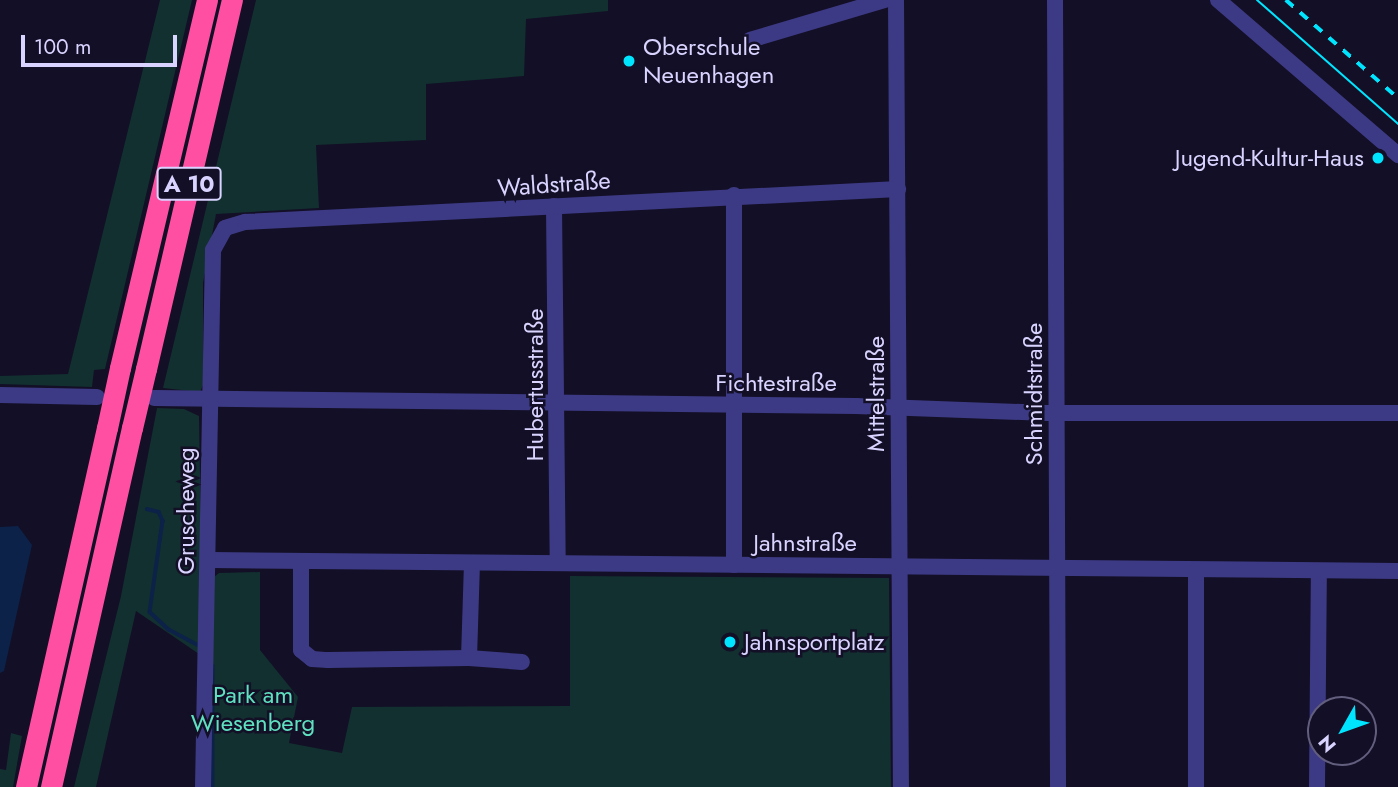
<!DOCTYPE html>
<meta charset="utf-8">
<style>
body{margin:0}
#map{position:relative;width:1398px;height:787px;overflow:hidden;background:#130f26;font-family:Jost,sans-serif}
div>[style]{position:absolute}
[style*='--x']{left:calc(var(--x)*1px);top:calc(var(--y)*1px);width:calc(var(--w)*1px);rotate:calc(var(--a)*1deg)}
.green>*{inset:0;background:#12302f}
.water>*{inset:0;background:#0c2248}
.stream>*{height:3.5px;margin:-1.75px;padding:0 1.75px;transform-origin:1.75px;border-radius:1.75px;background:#0c2248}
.minor>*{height:16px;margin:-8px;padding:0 8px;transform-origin:8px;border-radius:8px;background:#3d3a85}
.highway>*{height:21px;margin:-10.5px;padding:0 10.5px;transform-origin:10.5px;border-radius:10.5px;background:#ff4fa3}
.tram>*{height:2px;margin:-1px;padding:0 1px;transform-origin:1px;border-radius:1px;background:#00e5ff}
.rail>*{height:3.5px;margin-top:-1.75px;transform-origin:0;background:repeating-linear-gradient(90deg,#00e5ff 0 10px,transparent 0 19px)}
.highway-bridge>*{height:21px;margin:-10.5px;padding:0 10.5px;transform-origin:10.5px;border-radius:10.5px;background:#ff4fa3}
.dots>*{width:19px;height:19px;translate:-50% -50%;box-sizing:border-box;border:4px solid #130f26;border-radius:50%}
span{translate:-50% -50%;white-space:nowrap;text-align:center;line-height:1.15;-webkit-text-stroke:5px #130f26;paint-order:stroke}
.shield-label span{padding:2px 5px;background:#130f26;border:2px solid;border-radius:5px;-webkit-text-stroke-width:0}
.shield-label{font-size:23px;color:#d9d4ff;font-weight:700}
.poi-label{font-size:24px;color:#d9d4ff}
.left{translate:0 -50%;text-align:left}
.right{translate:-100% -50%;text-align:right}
.street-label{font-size:24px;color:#d9d4ff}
.park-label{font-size:24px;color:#5fe0c0}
.north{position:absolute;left:1307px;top:696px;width:70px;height:70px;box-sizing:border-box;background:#130f26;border:2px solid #625e7d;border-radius:50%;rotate:230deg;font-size:19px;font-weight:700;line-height:28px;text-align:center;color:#d9d4ff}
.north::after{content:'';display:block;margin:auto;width:24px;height:32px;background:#00e5ff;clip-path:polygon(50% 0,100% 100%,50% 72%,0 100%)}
.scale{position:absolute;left:21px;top:35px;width:156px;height:32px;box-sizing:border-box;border:4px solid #d9d4ff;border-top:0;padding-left:9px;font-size:21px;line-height:24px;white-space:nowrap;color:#d9d4ff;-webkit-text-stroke:5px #130f26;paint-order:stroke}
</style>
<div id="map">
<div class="green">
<i style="clip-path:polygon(160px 0,192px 0,105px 369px,94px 370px,92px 387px,0 384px,0 376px,68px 374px)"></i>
<i style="clip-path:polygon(256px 0,608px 0,608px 11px,526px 19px,524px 76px,426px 84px,426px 140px,316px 145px,319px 208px,216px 214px,203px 283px,203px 385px,200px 392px,163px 388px)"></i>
<i style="clip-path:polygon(157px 408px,184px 409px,199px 416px,203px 652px,199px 654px,136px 611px,96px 787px,74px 787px,121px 596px)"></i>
<i style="clip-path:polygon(260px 572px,260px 650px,298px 697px,289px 743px,342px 753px,352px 707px,570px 706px,570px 576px,889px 578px,891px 787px,211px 787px,214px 577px,219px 573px)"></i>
<i style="clip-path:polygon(11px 733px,22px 736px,13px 787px,0 787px,0 769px,6px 770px)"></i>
</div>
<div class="water">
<i style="clip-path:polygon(18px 526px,32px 545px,4px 671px,0 673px,0 527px)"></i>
</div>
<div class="stream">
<i style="--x:147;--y:509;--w:12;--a:14"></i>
<i style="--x:159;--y:512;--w:10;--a:66"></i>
<i style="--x:163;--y:521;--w:92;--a:98.1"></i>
<i style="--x:150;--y:612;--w:25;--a:43"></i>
<i style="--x:168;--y:629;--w:34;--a:28"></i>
<i style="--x:213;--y:666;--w:121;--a:90"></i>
</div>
<div class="minor">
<i style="--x:896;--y:0;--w:787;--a:89.64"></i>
<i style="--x:1055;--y:0;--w:787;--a:89.78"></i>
<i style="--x:1218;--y:0;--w:238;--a:40.7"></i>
<i style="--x:750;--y:40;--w:141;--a:-16.5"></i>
<i style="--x:734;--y:195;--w:370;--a:90"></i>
<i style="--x:554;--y:206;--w:357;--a:89.4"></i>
<i style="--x:0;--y:395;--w:97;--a:1.2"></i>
<i style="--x:154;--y:398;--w:702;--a:0.65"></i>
<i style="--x:856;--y:406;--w:191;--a:2.1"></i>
<i style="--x:1047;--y:413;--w:351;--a:0"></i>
<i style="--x:211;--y:560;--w:1187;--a:0.53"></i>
<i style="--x:301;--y:561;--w:89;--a:90"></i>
<i style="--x:301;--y:650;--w:14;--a:39"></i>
<i style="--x:312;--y:659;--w:16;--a:4"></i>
<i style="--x:328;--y:660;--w:141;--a:-0.8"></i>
<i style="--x:469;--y:658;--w:95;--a:-88.2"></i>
<i style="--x:469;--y:658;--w:53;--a:4.3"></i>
<i style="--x:203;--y:787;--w:537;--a:-88.93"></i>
<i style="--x:213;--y:250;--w:25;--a:-61"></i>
<i style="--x:225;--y:228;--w:21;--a:-17"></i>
<i style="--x:245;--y:222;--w:654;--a:-2.89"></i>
<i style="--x:1196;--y:787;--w:216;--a:-90"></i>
<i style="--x:1317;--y:787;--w:215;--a:-89.5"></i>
</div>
<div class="highway">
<i style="--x:120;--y:368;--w:378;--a:-76.7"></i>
<i style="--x:146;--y:369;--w:379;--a:-76.9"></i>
<i style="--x:26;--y:787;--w:368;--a:-77.3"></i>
<i style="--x:51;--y:787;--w:368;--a:-77.3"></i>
</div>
<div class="tram">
<i style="--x:1257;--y:0;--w:188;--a:41.3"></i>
</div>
<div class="rail">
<i style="--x:1286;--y:0;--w:149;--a:41.2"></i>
</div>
<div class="highway-bridge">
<i style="--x:107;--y:428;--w:61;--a:-77.8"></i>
<i style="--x:132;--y:428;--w:61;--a:-76.7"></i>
</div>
<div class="dots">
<i style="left:629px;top:61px;background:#00e5ff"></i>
<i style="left:1378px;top:158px;background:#00e5ff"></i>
<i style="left:730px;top:642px;background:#00e5ff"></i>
</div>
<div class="shield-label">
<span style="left:189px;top:184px">A 10</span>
</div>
<div class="poi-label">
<span class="left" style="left:643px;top:61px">Oberschule<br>Neuenhagen</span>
<span class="right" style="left:1364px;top:158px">Jugend-Kultur-Haus</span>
<span class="left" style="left:744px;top:642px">Jahnsportplatz</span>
</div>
<div class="street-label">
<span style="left:554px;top:184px;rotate:-4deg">Waldstraße</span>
<span style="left:776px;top:383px">Fichtestraße</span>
<span style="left:535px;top:385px;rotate:-90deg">Hubertusstraße</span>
<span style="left:876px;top:394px;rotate:-90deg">Mittelstraße</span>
<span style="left:1034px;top:394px;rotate:-90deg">Schmidtstraße</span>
<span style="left:186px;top:511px;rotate:-90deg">Gruscheweg</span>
<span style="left:805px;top:543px">Jahnstraße</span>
</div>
<div class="park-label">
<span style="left:253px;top:709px">Park am<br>Wiesenberg</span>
</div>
<div class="north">N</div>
<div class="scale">100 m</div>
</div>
